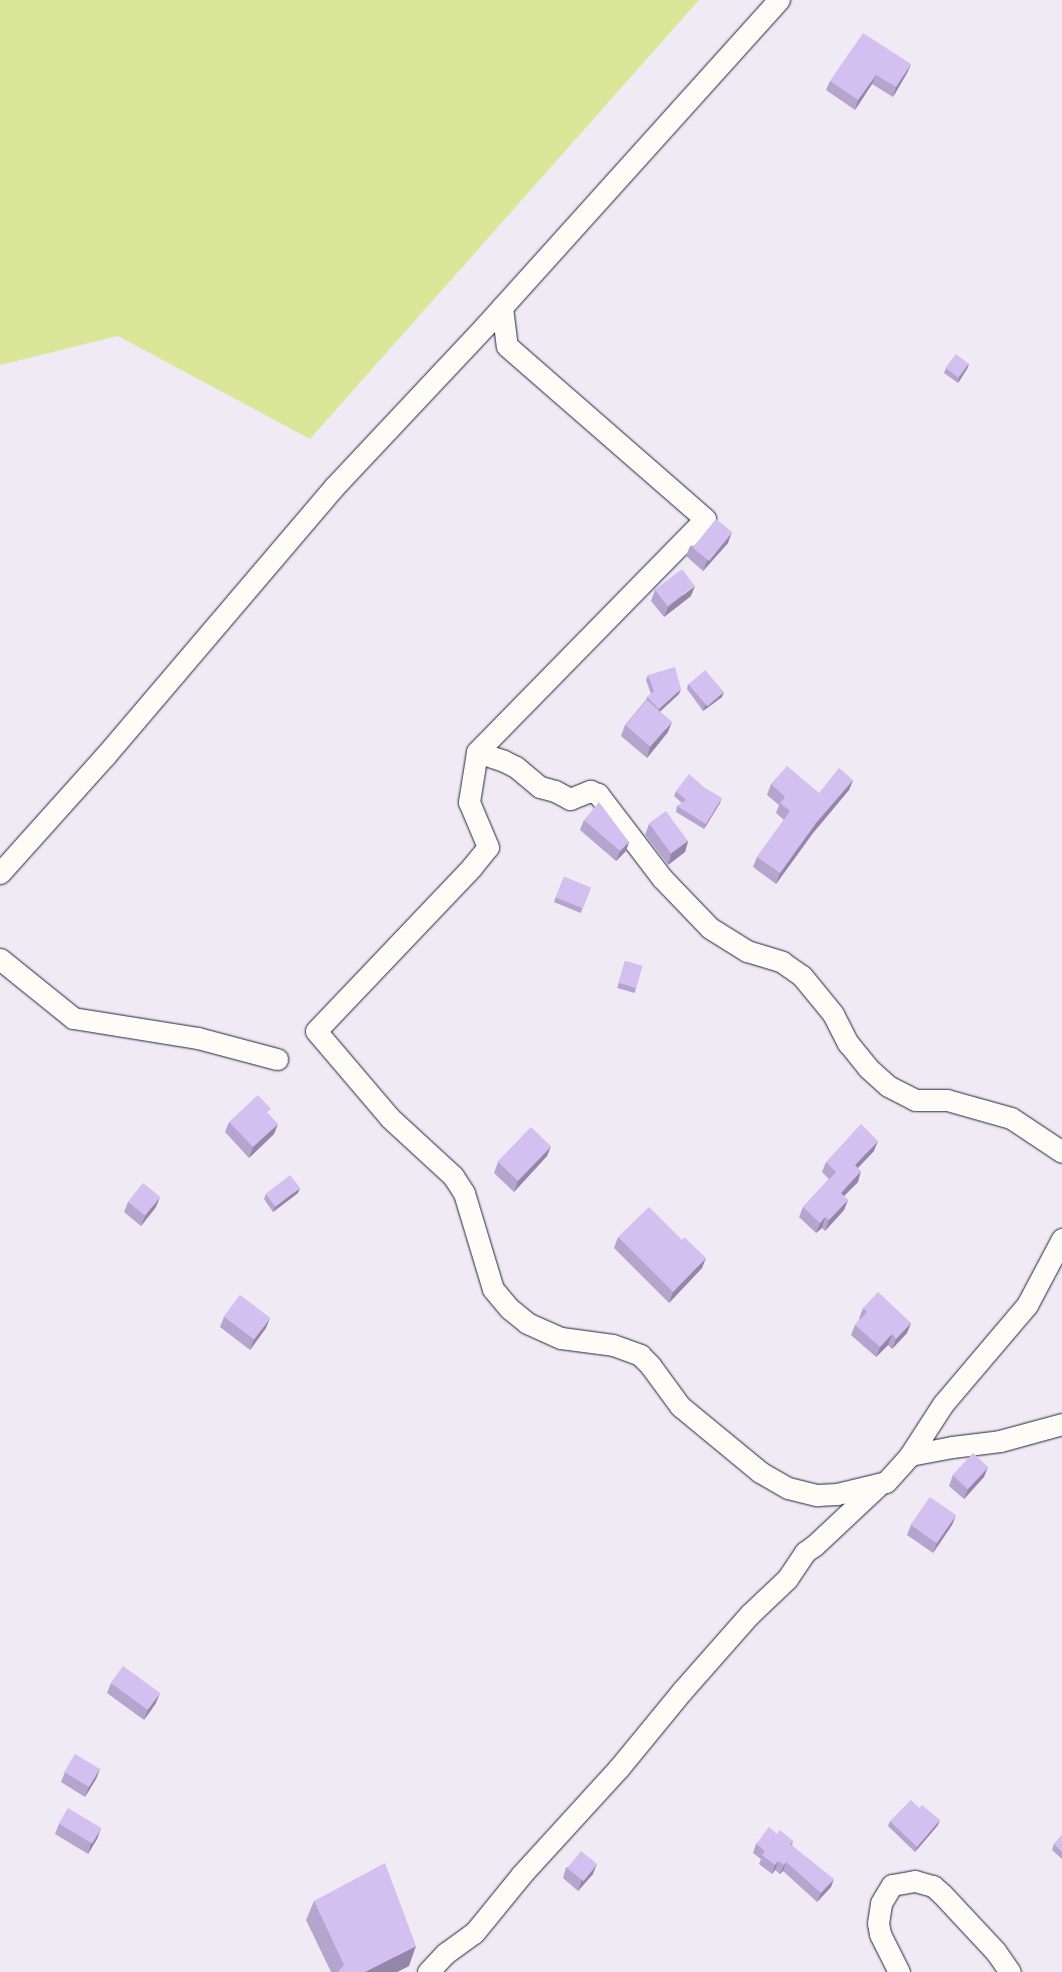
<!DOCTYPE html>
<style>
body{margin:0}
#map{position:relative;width:1062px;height:1972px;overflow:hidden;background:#f0eaf5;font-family:"Gochi Hand",sans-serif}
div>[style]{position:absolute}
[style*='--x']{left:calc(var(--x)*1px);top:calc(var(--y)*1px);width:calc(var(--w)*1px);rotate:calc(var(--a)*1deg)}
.green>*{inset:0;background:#dae698}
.roads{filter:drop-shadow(0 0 1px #22223b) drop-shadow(0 0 1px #22223b)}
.minor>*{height:21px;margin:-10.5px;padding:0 10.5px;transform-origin:10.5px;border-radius:10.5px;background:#fdfcf7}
.wall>*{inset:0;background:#b5a4ce;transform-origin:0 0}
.shaded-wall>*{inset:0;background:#9486a8}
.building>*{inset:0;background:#d3bff0;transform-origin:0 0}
span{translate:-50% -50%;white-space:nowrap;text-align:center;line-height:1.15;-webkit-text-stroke:4px #fdfcf7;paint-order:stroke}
</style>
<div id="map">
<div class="green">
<i style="clip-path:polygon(0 0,699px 0,310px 439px,118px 336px,0 365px)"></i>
</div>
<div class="roads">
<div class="minor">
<i style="--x:502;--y:307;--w:39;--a:83"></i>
<i style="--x:507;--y:346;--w:263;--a:41.1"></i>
<i style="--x:705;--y:519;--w:326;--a:134.4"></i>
<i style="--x:477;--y:752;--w:51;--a:99.1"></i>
<i style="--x:469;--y:802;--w:49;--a:67.1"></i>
<i style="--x:488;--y:847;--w:26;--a:129"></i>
<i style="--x:472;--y:867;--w:226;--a:133.6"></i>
<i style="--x:316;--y:1031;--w:114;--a:49.6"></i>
<i style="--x:390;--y:1118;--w:86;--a:42.6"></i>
<i style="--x:453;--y:1176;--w:20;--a:57"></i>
<i style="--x:464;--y:1193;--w:100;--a:73.2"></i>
<i style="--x:493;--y:1289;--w:26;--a:50"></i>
<i style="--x:510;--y:1309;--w:22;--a:39"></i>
<i style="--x:527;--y:1323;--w:37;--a:24"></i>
<i style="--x:561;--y:1338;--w:52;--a:7.7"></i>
<i style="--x:613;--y:1345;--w:29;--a:20"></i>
<i style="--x:640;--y:1355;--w:14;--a:45"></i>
<i style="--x:650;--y:1365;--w:51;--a:53.8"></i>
<i style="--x:680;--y:1406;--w:104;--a:39.5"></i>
<i style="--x:760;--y:1472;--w:32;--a:30"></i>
<i style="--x:788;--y:1488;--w:30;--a:14"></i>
<i style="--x:817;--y:1495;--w:20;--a:-3"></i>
<i style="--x:837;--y:1494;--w:50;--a:-13.8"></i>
<i style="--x:886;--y:1482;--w:36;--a:-48"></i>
<i style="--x:910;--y:1455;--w:61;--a:-57.1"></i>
<i style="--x:943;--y:1404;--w:130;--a:-49.7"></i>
<i style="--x:1027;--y:1305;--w:75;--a:-62.1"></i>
<i style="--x:477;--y:752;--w:28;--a:18"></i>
<i style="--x:504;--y:761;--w:13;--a:27"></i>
<i style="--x:516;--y:767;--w:31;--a:40"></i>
<i style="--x:540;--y:787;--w:16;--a:15"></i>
<i style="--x:555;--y:791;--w:17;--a:28"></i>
<i style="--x:570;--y:799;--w:22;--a:-22"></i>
<i style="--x:590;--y:791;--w:9;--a:21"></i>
<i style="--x:598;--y:794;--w:106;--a:52.7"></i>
<i style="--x:662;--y:878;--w:69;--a:46.2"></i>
<i style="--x:710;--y:928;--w:44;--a:31.9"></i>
<i style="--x:747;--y:951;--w:37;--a:17"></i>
<i style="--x:782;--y:962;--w:24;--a:35"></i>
<i style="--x:802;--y:976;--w:49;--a:50.8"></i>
<i style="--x:833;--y:1014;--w:33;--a:63"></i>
<i style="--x:848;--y:1043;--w:32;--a:51"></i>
<i style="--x:868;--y:1068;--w:27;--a:42"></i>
<i style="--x:888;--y:1086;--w:30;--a:27"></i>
<i style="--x:915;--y:1100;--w:32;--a:0"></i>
<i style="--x:947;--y:1100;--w:66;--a:15.7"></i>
<i style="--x:1011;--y:1118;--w:61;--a:33.7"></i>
<i style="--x:0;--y:873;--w:157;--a:-48.1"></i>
<i style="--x:105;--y:756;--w:353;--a:-49.6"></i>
<i style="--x:334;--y:487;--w:222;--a:-46.8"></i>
<i style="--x:486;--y:325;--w:438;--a:-48"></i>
<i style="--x:0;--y:959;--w:94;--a:38.9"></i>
<i style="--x:73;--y:1018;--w:127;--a:9.1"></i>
<i style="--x:198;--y:1038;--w:82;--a:14.9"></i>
<i style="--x:910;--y:1455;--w:43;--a:-10.8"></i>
<i style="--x:952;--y:1447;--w:48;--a:-7.1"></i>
<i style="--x:1000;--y:1441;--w:64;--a:-15.3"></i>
<i style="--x:428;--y:1972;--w:26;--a:-47"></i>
<i style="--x:446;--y:1953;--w:34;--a:-36"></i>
<i style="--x:474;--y:1933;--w:76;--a:-50.9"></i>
<i style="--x:522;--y:1874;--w:142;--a:-47.6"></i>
<i style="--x:618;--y:1769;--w:101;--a:-50.6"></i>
<i style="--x:682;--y:1691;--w:103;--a:-48.6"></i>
<i style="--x:750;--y:1614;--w:51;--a:-43.4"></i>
<i style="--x:787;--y:1579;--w:32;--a:-56"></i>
<i style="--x:805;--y:1552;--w:12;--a:-35"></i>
<i style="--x:815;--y:1545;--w:89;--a:-43.2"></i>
<i style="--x:899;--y:1972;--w:42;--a:-116.6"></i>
<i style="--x:880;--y:1934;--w:11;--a:-100"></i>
<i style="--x:878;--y:1923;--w:20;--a:-81"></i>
<i style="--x:881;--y:1903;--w:21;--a:-59"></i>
<i style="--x:892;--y:1885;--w:23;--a:-10"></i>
<i style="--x:915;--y:1881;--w:19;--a:16"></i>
<i style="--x:933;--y:1886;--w:12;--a:42"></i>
<i style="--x:942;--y:1894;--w:79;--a:47"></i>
<i style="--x:996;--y:1952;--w:24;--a:55"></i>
</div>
</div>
<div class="wall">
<i style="clip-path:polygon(911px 64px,907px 73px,893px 97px,872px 84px,855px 110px,826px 90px,830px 81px)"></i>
<i style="clip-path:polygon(969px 364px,967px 369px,958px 383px,944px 373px,946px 368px)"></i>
<i style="clip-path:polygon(728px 543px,703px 571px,686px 556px,690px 546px)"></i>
<i style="clip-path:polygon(655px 590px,691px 596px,664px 617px,651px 601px)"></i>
<i style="clip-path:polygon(648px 675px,679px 694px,660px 712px,668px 732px,647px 758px,621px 736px,625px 725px,646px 700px,647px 697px,651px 694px,646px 680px)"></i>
<i style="clip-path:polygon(688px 684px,722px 697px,703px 711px,687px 689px)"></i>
<i style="clip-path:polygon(853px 780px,849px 790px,813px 833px,776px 884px,753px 867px,757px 857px,784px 820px,776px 813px,779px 805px,767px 795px,771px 784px,819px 793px)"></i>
<i style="clip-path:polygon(705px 788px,720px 803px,704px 829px,676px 812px,677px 806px,682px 803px,674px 796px,676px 791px)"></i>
<i style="clip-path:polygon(584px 820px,629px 842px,626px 851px,616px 861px,580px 830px)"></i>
<i style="clip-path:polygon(649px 824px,688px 841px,685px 852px,668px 865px,645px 835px)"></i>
<i style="left:564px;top:877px;width:29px;height:27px;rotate:22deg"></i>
<i style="left:625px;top:961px;width:18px;height:28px;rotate:16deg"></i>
<i style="clip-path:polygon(269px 1114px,274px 1134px,249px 1158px,225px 1132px,229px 1122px)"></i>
<i style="clip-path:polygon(551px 1146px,547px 1156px,514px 1192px,494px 1173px,498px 1162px)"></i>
<i style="clip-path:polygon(874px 1151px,858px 1168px,858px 1182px,844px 1196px,848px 1200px,844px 1210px,825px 1231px,822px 1228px,816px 1233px,799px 1217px,803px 1207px,829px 1179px,822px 1172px,826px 1162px)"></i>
<i style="clip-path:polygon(298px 1193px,273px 1212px,264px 1199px,266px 1194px)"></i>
<i style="clip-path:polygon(128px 1202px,156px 1207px,141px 1226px,124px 1212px)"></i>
<i style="clip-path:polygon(618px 1237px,702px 1268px,669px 1303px,614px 1248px)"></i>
<i style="clip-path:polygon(863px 1308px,911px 1323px,907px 1333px,892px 1349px,888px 1345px,876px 1357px,851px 1335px,855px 1325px,860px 1319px,859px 1319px)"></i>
<i style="clip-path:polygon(224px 1317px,266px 1328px,250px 1350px,220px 1327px)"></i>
<i style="clip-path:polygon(953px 1475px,984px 1477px,964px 1499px,949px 1486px)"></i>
<i style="clip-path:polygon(956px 1515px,952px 1525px,933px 1553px,907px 1535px,911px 1525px)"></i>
<i style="clip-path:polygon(111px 1683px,156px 1703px,144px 1720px,107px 1693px)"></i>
<i style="clip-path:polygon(100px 1769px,96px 1779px,85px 1797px,61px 1782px,65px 1772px)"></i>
<i style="clip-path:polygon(890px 1821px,938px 1825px,915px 1852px,888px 1826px)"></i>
<i style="clip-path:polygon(59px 1824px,101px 1828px,97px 1839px,88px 1854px,55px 1834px)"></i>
<i style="clip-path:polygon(777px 1834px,793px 1841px,792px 1845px,831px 1887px,817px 1902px,783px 1871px,780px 1874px,775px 1870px,772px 1874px,759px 1864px,761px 1859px,753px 1853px,756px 1844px)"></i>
<i style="clip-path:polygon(1062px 1835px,1062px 1859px,1052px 1850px,1054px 1844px)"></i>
<i style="clip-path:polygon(566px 1867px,593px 1874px,578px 1891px,563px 1878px)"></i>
<i style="clip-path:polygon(314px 1901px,409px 1966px,397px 1972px,331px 1972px,306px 1920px)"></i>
</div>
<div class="shaded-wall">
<i style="clip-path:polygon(911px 64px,907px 73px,893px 97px,896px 87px)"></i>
<i style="clip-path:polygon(876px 75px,872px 84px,855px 110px,858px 100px)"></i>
<i style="clip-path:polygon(969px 364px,967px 369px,958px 383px,959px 378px)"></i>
<i style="clip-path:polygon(732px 532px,728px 543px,703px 571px,707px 561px)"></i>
<i style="clip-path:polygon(695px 586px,691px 596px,664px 617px,668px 607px)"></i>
<i style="clip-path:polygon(681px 689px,679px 694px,657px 714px,659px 709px)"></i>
<i style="clip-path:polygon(724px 692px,722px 697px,703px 711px,705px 706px)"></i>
<i style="clip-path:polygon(672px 722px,668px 732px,647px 758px,650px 747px)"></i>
<i style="clip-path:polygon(853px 780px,849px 790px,813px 833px,776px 884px,780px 873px,816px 823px)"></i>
<i style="clip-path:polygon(722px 798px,720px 803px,704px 829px,706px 824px)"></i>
<i style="clip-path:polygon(688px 841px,685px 852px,668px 865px,671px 854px)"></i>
<i style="clip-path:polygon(629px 842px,626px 851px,616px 861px,620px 851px)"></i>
<i style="clip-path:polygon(278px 1124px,274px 1134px,249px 1158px,253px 1147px)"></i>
<i style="clip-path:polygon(878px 1141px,874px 1151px,851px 1175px,855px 1165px)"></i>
<i style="clip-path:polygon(551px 1146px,547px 1156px,514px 1192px,518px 1181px)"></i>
<i style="clip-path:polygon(861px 1171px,858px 1182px,837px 1203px,841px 1193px)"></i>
<i style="clip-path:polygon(300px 1188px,298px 1193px,273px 1212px,275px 1207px)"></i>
<i style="clip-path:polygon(160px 1197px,156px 1207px,141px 1226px,145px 1216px)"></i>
<i style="clip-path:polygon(848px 1200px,844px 1210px,825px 1231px,829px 1220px)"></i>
<i style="clip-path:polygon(825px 1217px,822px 1228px,816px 1233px,820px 1223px)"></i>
<i style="clip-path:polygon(706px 1258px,702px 1268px,669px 1303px,673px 1292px)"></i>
<i style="clip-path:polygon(270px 1318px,266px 1328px,250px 1350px,254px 1339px)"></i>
<i style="clip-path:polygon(911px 1323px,907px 1333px,892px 1349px,896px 1339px)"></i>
<i style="clip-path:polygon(892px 1334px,888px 1345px,876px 1357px,880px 1347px)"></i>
<i style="clip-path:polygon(988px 1467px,984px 1477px,964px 1499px,968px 1489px)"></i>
<i style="clip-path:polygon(956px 1515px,952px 1525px,933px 1553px,937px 1543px)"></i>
<i style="clip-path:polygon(160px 1693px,156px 1703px,144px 1720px,148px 1709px)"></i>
<i style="clip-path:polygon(100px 1769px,96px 1779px,85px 1797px,89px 1786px)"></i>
<i style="clip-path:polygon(940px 1820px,938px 1825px,915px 1852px,917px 1847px)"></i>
<i style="clip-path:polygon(101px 1828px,97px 1839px,88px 1854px,91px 1843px)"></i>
<i style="clip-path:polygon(778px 1861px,775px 1870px,772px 1874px,775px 1865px)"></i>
<i style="clip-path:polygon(786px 1862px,783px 1871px,780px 1874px,784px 1865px)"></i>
<i style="clip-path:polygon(597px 1864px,593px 1874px,578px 1891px,582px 1880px)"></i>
<i style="clip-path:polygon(834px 1879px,831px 1887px,817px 1902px,821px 1893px)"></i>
<i style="clip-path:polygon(416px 1946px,409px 1966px,397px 1972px,365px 1972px)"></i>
</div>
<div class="building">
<i style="clip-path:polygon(863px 33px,911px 64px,896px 87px,876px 75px,858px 100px,830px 81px)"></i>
<i style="left:956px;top:354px;width:16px;height:17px;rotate:38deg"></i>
<i style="left:716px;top:519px;width:21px;height:37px;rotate:39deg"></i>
<i style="left:682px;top:569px;width:21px;height:34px;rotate:53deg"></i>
<i style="clip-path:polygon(675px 667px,681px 689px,659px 709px,647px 697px,654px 691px,648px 675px)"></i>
<i style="left:705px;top:670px;width:29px;height:22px;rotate:49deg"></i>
<i style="left:647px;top:700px;width:33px;height:33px;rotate:41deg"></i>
<i style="clip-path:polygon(787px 766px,819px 793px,839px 768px,853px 780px,816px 823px,780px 873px,757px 857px,790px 811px,780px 803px,785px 797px,771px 784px)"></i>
<i style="clip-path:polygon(689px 774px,705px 788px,722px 798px,706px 824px,677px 806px,686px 800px,676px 791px)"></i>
<i style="clip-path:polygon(599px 802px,629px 842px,620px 851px,584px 820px)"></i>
<i style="left:666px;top:811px;width:37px;height:21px;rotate:54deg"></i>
<i style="left:564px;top:877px;width:29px;height:22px;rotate:22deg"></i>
<i style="left:625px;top:961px;width:18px;height:23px;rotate:16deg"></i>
<i style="clip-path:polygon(258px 1095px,271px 1109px,267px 1112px,278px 1124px,253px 1147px,229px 1122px)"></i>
<i style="clip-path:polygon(861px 1124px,878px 1141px,855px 1165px,861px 1171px,841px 1193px,848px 1200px,829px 1220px,825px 1217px,820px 1223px,803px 1207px,836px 1172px,826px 1162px)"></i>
<i style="left:531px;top:1127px;width:28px;height:48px;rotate:44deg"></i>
<i style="left:290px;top:1175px;width:16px;height:31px;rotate:52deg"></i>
<i style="left:143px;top:1183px;width:22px;height:24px;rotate:39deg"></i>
<i style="clip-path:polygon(649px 1207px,682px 1240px,684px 1237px,706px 1258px,673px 1292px,618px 1237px)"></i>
<i style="clip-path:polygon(878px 1292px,911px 1323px,896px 1339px,892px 1334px,880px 1347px,855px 1325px,867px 1312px,863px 1308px)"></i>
<i style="left:240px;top:1295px;width:38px;height:27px;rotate:37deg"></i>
<i style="left:973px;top:1453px;width:21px;height:30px;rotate:43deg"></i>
<i style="left:930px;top:1497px;width:32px;height:34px;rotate:35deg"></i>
<i style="left:123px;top:1666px;width:46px;height:21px;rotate:36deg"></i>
<i style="left:75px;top:1754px;width:29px;height:21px;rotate:31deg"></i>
<i style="clip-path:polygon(911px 1800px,919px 1808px,922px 1805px,940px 1820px,917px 1847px,890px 1821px)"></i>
<i style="left:68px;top:1808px;width:39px;height:18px;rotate:31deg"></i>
<i style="clip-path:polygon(769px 1827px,777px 1834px,780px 1830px,793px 1841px,790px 1844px,834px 1879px,821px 1893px,786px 1862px,784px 1865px,778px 1861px,775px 1865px,762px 1855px,765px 1851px,756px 1844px)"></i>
<i style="clip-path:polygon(1062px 1835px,1062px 1852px,1054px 1844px)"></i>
<i style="left:581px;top:1851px;width:21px;height:22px;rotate:39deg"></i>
<i style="clip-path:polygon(385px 1863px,416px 1946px,365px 1972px,338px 1972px,344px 1965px,314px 1901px)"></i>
</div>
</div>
